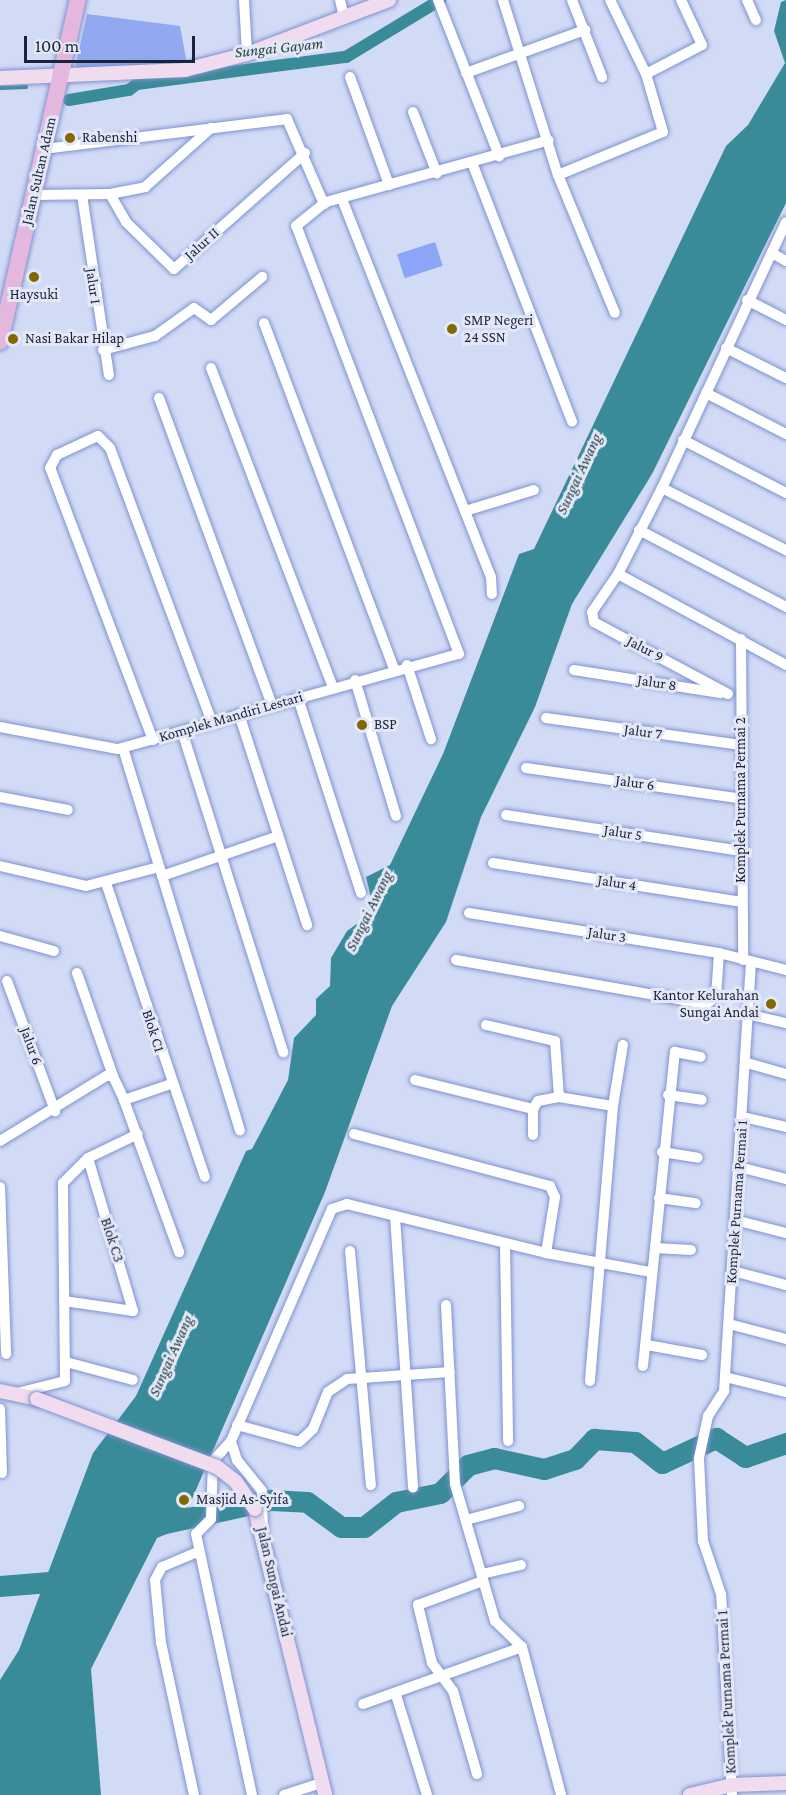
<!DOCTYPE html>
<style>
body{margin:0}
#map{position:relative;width:786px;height:1795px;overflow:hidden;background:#d2dbf6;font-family:"Crimson Pro",serif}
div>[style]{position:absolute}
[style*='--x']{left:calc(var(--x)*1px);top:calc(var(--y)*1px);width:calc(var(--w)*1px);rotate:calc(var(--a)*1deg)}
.green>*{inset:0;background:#8ca5f7;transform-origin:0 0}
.forest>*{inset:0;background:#92a8f0}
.water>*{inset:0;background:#3a8b99}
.stream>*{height:4px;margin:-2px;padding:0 2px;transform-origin:2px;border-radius:2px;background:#3a8b99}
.canal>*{height:12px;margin:-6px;padding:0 6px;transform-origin:6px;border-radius:6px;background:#3a8b99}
.river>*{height:21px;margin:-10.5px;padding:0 10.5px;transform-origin:10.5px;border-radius:10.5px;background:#3a8b99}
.roads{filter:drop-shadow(0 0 2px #7f92d0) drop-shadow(0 0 2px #7f92d0)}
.street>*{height:10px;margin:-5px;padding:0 5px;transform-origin:5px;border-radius:5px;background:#fff}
.secondary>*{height:14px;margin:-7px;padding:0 7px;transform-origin:7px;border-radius:7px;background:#f1dbee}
.primary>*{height:16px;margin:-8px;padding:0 8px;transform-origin:8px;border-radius:8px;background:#e3b7de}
.bridges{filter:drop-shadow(0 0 2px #7f92d0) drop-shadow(0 0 2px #7f92d0)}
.secondary-bridge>*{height:14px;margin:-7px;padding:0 7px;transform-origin:7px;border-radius:7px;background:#f1dbee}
.dots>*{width:16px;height:16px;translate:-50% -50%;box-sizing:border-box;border:3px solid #e4e8f6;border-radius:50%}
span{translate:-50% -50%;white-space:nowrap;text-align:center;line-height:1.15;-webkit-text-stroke:6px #e4e8f6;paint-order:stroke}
.poi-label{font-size:15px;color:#1b223b}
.left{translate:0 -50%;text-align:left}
.right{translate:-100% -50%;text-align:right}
.street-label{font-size:15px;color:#1b223b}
.water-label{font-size:16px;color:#2a4449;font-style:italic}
.scale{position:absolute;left:24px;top:36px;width:171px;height:27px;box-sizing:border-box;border:3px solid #1b223b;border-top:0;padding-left:8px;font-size:18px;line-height:21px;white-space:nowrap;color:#1b223b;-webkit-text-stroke:4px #e4e8f6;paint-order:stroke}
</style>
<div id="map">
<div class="green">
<i style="left:435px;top:242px;width:25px;height:40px;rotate:72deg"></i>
</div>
<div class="forest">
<i style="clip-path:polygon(87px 14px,180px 26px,187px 64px,75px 68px)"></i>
</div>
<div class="water">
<i style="clip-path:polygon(786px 0,786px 203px,652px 474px,572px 604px,535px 707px,481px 817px,446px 922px,392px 1006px,325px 1192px,179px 1529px,157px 1538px,91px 1669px,101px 1795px,0 1795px,0 1680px,19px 1650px,93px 1453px,136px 1396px,246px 1151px,252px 1149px,288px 1080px,294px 1038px,316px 1015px,316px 999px,330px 986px,331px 958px,347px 931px,365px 918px,372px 902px,366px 877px,390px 865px,443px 754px,519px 554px,534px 549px,726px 146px,748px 125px,785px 63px,774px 31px,781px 2px)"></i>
</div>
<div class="stream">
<i style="--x:0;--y:88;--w:26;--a:-2"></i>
</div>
<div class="canal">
<i style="--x:69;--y:100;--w:61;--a:-9.5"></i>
<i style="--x:129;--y:90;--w:10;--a:-37"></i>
<i style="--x:137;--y:84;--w:211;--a:-7.4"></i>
<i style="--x:346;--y:57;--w:110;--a:-31.2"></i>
</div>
<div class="river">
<i style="--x:156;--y:1525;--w:118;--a:-12.3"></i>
<i style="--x:271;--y:1500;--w:36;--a:3"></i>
<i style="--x:307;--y:1502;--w:42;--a:36.3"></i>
<i style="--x:341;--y:1527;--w:23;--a:0"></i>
<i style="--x:364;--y:1527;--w:41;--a:-38"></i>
<i style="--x:396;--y:1502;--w:45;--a:-11.6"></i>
<i style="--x:440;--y:1493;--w:40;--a:-45"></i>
<i style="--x:468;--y:1465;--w:27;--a:-15"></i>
<i style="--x:494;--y:1458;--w:51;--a:12.4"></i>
<i style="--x:544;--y:1469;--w:33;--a:-18"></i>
<i style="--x:575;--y:1459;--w:28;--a:-46"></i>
<i style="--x:594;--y:1439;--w:41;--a:4.2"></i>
<i style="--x:635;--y:1442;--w:34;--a:38"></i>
<i style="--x:662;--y:1463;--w:60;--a:-24.8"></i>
<i style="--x:716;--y:1438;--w:35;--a:33"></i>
<i style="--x:745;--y:1457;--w:43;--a:-18.9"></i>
<i style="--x:0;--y:1586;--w:74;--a:-4.6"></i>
</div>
<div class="roads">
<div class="street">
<i style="--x:244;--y:0;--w:54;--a:86.8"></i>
<i style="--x:340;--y:0;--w:17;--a:77"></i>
<i style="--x:438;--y:0;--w:168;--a:68.6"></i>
<i style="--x:503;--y:0;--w:183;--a:72.6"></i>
<i style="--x:558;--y:175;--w:149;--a:67.6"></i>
<i style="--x:572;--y:0;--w:83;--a:68.7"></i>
<i style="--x:747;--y:0;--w:22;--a:66"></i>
<i style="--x:466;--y:73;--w:127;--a:-19.9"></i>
<i style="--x:646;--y:74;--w:63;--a:-27.4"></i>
<i style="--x:702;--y:45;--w:50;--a:-115"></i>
<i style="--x:350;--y:77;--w:115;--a:70.1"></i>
<i style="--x:413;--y:112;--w:66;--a:68.8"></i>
<i style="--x:44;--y:149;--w:245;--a:-7"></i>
<i style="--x:287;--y:119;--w:93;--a:66.5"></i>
<i style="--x:473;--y:165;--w:275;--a:68.9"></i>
<i style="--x:558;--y:175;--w:113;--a:-22.3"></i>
<i style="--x:663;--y:132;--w:60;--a:-106.3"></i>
<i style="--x:646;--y:74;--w:82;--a:-115.9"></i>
<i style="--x:110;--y:194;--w:32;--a:60"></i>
<i style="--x:126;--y:222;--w:67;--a:44.4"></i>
<i style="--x:174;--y:269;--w:175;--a:-41.5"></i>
<i style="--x:34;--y:195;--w:76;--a:-0.8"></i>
<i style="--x:110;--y:194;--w:36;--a:-11"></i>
<i style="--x:145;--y:187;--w:89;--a:-41.8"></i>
<i style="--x:82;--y:195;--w:182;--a:81.5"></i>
<i style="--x:342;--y:199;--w:406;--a:68.5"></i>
<i style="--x:491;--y:577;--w:17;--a:87"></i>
<i style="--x:772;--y:253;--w:16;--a:30"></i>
<i style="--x:747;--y:300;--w:44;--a:27.1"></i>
<i style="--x:264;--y:323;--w:370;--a:69.4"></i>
<i style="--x:726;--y:348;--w:67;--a:26.6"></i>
<i style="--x:103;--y:350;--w:54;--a:-15.1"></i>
<i style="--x:155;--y:336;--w:48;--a:-35.7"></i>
<i style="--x:194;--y:308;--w:21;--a:35"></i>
<i style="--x:211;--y:320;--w:67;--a:-40.1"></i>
<i style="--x:211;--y:368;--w:342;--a:69.1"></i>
<i style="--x:706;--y:393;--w:90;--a:27.1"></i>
<i style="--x:159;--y:398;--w:327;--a:69.8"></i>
<i style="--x:683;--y:440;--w:116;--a:27.2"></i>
<i style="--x:662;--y:488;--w:139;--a:26.6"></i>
<i style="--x:465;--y:511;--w:72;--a:-16.9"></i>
<i style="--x:639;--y:530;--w:166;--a:27.6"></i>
<i style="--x:618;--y:574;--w:191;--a:28.4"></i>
<i style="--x:741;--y:639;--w:321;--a:89.6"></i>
<i style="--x:407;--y:665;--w:78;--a:72"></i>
<i style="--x:574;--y:670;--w:148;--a:9"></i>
<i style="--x:355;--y:680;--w:142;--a:73.2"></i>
<i style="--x:728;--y:694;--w:152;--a:-151.8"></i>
<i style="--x:594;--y:622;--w:10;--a:-101"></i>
<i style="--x:592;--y:612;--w:46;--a:-55.6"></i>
<i style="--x:618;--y:574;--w:97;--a:-62.9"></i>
<i style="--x:662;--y:488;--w:293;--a:-65"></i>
<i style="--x:298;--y:698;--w:205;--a:72.1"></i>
<i style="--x:239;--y:714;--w:222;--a:72.1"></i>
<i style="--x:546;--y:718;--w:197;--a:7.9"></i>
<i style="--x:0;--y:727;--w:120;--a:10.6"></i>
<i style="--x:118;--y:749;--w:354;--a:-15.6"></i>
<i style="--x:459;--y:654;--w:458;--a:-110.8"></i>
<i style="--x:296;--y:226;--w:38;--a:-39"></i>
<i style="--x:326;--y:202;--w:231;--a:-15.5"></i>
<i style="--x:182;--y:731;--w:337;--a:72.5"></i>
<i style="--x:153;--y:740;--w:291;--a:-110.7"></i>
<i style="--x:50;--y:468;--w:15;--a:-62"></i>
<i style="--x:57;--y:455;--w:45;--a:-24.9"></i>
<i style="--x:98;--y:436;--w:17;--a:45"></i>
<i style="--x:110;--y:448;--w:292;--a:69.6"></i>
<i style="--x:123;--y:748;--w:400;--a:73"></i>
<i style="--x:526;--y:768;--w:219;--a:8.1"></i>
<i style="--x:0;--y:797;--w:69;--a:10.8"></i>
<i style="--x:506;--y:815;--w:238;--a:8.7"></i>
<i style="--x:493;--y:863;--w:252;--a:8.9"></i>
<i style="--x:0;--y:866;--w:88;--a:13.1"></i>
<i style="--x:86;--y:886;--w:75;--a:-14.6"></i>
<i style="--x:162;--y:876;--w:123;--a:-19"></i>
<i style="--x:106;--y:883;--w:310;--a:71.4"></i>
<i style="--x:469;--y:913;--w:253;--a:9.1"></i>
<i style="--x:719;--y:953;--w:69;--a:14.2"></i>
<i style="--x:0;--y:936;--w:56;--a:15.5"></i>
<i style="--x:456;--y:960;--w:254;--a:10"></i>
<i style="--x:706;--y:1004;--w:12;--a:-35"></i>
<i style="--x:716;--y:997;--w:44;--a:-86.1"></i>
<i style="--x:77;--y:973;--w:109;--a:70.7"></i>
<i style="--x:7;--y:981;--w:139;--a:69.7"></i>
<i style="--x:751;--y:1015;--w:36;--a:13"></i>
<i style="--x:486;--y:1025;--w:71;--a:13.1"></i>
<i style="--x:555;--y:1041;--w:56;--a:85.9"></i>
<i style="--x:559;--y:1097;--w:55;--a:9.5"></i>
<i style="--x:613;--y:1106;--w:276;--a:94.8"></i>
<i style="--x:747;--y:1063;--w:41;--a:15.8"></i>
<i style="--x:415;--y:1080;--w:122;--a:13.8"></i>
<i style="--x:533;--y:1109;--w:9;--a:-58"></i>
<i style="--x:538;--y:1101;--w:21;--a:-11"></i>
<i style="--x:668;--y:1095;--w:34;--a:8"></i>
<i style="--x:124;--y:1100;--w:162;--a:70.1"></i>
<i style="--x:613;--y:1106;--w:62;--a:-80.7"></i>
<i style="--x:533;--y:1109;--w:26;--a:90"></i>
<i style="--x:743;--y:1117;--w:44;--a:13.1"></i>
<i style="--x:354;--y:1134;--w:203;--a:14.9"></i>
<i style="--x:550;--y:1186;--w:12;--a:66"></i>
<i style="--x:555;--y:1197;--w:57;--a:99.1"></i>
<i style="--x:546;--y:1253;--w:107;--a:10.3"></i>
<i style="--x:0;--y:1141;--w:124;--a:-31.5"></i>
<i style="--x:106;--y:1076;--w:7;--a:0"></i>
<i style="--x:113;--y:1076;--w:26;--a:65"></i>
<i style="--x:124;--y:1100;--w:50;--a:-18.8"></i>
<i style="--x:662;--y:1152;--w:36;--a:9"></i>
<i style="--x:739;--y:1167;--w:49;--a:14.3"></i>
<i style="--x:0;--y:1187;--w:167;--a:87.9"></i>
<i style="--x:659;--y:1198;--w:37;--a:8"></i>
<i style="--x:395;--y:1216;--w:272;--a:86.2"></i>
<i style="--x:735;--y:1220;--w:53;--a:14.3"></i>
<i style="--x:505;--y:1244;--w:197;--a:89.1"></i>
<i style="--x:655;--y:1248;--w:36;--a:3"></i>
<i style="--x:350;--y:1251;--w:235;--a:84.9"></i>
<i style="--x:733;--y:1271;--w:55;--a:14.8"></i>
<i style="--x:64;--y:1301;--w:70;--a:8.2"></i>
<i style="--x:133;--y:1311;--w:159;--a:-106.4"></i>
<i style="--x:446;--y:1305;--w:179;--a:87.1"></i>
<i style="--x:455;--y:1484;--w:143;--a:73.7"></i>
<i style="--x:495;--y:1621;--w:37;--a:44"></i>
<i style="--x:522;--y:1647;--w:153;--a:75.2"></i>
<i style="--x:729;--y:1324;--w:59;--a:14.7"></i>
<i style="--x:647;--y:1345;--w:56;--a:10.3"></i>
<i style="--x:66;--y:1362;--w:69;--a:15"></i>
<i style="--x:643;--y:1366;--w:316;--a:-84.2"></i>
<i style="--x:675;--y:1052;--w:26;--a:11"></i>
<i style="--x:725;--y:1377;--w:63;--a:13.8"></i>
<i style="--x:17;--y:1393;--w:49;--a:-14"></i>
<i style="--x:65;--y:1381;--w:198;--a:-90.6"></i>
<i style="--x:63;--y:1183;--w:35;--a:-45"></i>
<i style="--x:88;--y:1158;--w:55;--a:-25.6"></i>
<i style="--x:0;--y:1409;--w:64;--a:88.2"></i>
<i style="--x:237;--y:1425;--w:64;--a:15.3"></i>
<i style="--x:299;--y:1442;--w:19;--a:-43"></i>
<i style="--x:313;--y:1429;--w:40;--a:-68"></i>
<i style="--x:328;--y:1392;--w:23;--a:-34"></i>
<i style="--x:347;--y:1379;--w:103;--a:-3.9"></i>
<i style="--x:231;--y:1441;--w:27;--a:132"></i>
<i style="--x:213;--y:1461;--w:58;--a:92"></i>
<i style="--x:211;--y:1519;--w:21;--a:135"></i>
<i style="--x:196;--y:1534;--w:267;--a:77.9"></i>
<i style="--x:466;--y:1520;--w:55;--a:-14.8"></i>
<i style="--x:263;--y:1529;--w:38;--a:-92"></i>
<i style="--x:262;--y:1491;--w:40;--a:-129"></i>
<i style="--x:237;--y:1460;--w:20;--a:-108"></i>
<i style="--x:231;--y:1441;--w:253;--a:-66.5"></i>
<i style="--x:332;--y:1209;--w:16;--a:-18"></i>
<i style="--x:347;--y:1204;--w:205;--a:13.8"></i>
<i style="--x:482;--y:1574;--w:40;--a:-13"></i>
<i style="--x:396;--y:1695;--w:105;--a:72.8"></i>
<i style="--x:363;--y:1704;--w:169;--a:-19.7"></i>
<i style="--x:477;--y:1774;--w:86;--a:-106.1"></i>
<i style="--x:453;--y:1691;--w:35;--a:-127"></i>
<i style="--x:432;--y:1663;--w:60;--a:-103.6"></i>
<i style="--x:418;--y:1605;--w:69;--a:-20.3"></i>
<i style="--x:194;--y:1795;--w:156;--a:-102.2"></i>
<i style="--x:161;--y:1643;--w:63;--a:-95.4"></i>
<i style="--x:155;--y:1580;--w:15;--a:-62"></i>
<i style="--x:162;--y:1567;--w:39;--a:-23"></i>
<i style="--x:284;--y:1795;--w:39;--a:-18"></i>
<i style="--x:732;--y:1795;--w:201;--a:-93.1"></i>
<i style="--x:721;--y:1594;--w:56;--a:-108.8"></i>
<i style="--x:703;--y:1541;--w:83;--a:-92.8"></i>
<i style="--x:699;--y:1458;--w:43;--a:-77.9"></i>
<i style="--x:708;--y:1416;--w:30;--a:-57"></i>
<i style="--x:724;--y:1391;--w:429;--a:-86.4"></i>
</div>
<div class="secondary">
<i style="--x:0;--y:78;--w:185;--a:-2.5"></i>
<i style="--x:185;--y:70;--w:64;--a:-14.5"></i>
<i style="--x:247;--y:54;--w:152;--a:-20.8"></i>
<i style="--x:0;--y:1391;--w:38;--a:12"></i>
<i style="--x:255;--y:1509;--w:294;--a:76.2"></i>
<i style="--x:690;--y:1795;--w:43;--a:-13.4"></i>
<i style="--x:732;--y:1785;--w:54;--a:-2.1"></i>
</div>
<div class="primary">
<i style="--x:0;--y:342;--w:351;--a:-77.2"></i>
</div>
</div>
<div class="bridges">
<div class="secondary-bridge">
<i style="--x:37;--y:1399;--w:192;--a:20.7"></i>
<i style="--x:217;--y:1467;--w:24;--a:38"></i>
<i style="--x:236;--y:1482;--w:33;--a:55"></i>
</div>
</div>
<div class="dots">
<i style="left:70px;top:138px;background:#836700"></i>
<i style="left:34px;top:277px;background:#836700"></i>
<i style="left:452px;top:329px;background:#836700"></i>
<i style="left:13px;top:339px;background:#836700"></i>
<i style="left:362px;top:725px;background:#836700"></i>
<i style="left:771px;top:1004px;background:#836700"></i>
<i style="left:184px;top:1500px;background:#836700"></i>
</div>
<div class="poi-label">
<span class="left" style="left:82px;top:138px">Rabenshi</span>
<span style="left:34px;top:295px">Haysuki</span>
<span class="left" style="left:464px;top:329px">SMP Negeri<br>24 SSN</span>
<span class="left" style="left:25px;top:339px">Nasi Bakar Hilap</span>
<span class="left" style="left:374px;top:725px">BSP</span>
<span class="right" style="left:759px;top:1004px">Kantor Kelurahan<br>Sungai Andai</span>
<span class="left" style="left:196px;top:1500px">Masjid As-Syifa</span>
</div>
<div class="street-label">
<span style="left:39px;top:171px;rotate:-77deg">Jalan Sultan Adam</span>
<span style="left:202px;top:244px;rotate:-42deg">Jalur II</span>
<span style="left:93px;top:286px;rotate:82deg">Jalur I</span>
<span style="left:645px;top:649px;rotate:28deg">Jalur 9</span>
<span style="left:657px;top:683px;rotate:9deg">Jalur 8</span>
<span style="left:231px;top:717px;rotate:-16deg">Komplek Mandiri Lestari</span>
<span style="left:643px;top:732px;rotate:8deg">Jalur 7</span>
<span style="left:635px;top:783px;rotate:8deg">Jalur 6</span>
<span style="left:741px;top:800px;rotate:-90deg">Komplek Purnama Permai 2</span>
<span style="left:623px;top:833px;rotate:9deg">Jalur 5</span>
<span style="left:617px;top:883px;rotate:9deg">Jalur 4</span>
<span style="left:607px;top:935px;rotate:9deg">Jalur 3</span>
<span style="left:153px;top:1031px;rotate:72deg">Blok C1</span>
<span style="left:31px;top:1046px;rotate:70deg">Jalur 6</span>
<span style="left:737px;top:1202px;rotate:-86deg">Komplek Purnama Permai 1</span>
<span style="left:112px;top:1240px;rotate:72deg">Blok C3</span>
<span style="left:274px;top:1582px;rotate:77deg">Jalan Sungai Andai</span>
<span style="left:727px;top:1692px;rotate:-93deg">Komplek Purnama Permai 1</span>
</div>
<div class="water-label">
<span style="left:279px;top:48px;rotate:-6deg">Sungai Gayam</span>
<span style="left:579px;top:474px;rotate:-65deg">Sungai Awang</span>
<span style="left:369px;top:911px;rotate:-64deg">Sungai Awang</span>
<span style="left:171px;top:1356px;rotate:-66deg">Sungai Awang</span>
</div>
<div class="scale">100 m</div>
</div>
